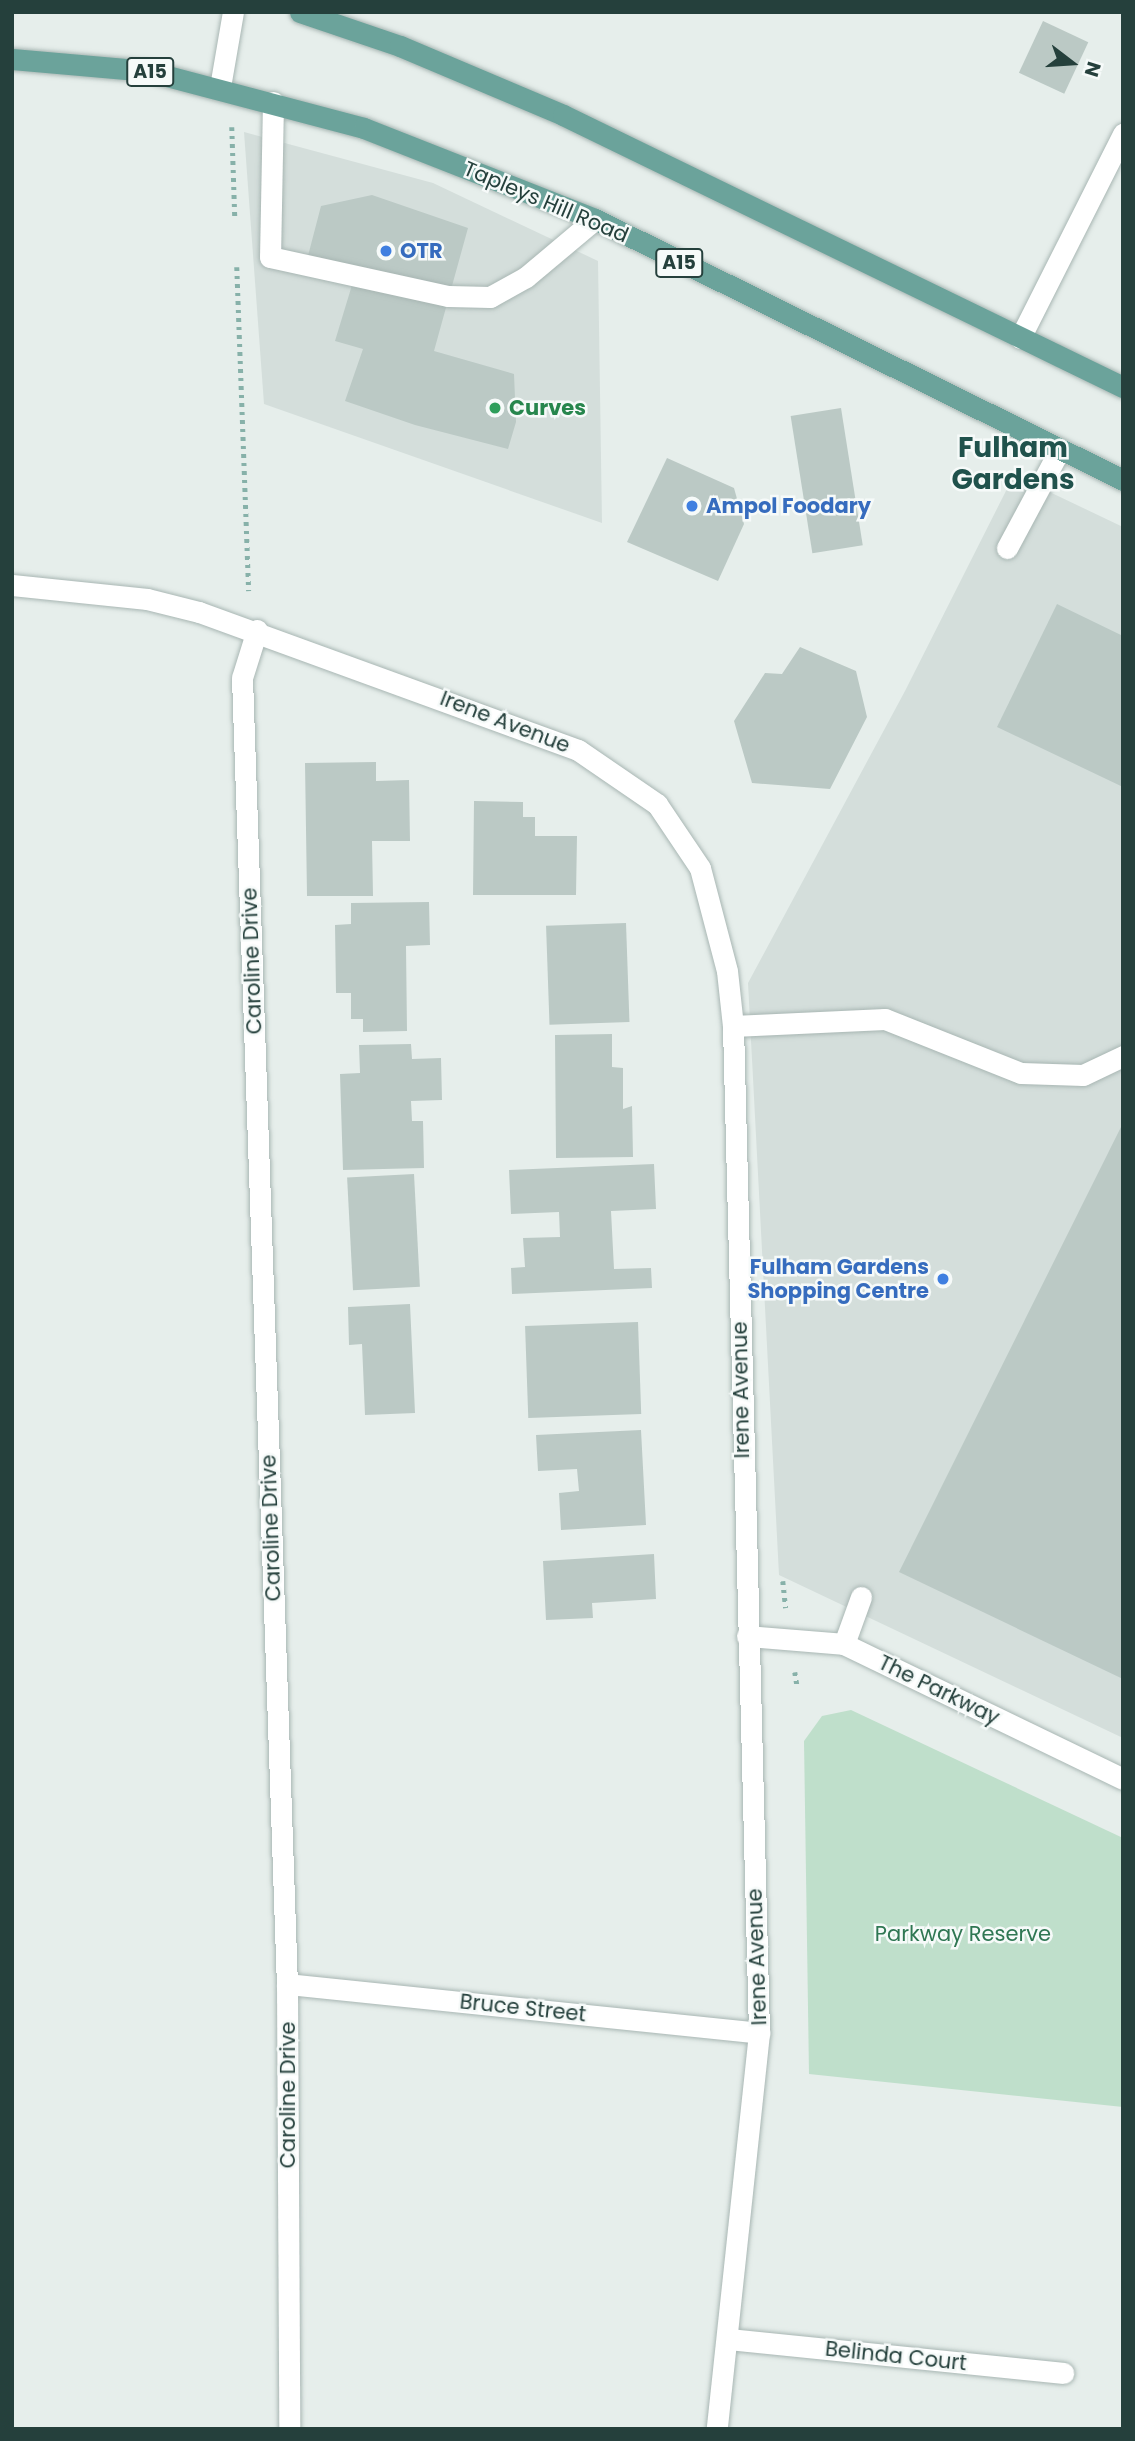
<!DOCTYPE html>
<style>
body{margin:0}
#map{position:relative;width:1135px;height:2441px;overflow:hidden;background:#e6eeeb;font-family:Poppins,sans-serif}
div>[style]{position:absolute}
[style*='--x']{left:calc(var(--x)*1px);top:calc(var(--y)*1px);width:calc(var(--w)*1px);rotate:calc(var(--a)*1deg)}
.built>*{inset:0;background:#d4dedb}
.green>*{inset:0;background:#bfdfcb}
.building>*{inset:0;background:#bbc9c5;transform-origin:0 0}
.path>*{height:4.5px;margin-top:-2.25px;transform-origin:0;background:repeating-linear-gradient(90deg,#87b1a9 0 3.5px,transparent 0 8.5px)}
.roads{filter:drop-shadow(0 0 2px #a8b6b3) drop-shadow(0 0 2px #a8b6b3)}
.service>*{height:21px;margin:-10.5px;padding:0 10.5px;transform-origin:10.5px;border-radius:10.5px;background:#fff}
.minor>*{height:21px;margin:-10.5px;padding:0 10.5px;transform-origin:10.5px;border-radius:10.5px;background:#fff}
.primary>*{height:21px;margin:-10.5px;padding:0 10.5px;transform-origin:10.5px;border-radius:10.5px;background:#6ba39b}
.dots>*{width:19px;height:19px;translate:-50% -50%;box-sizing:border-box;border:4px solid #f6faf9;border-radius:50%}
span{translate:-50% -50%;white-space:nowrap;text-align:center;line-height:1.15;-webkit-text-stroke:5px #f6faf9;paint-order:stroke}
.shield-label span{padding:2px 5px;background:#f6faf9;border:2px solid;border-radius:5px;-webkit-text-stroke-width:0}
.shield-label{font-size:19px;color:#25403c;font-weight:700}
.street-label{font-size:21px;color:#25403c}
.shop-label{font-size:21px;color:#366cbe;font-weight:700}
.left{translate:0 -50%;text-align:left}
.right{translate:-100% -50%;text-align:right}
.leisure-label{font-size:21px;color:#27864d;font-weight:700}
.park-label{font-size:21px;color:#2f7753}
.district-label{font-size:28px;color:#20524c;font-weight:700}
.frame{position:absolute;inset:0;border:14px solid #25403c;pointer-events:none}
.north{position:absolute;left:1037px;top:28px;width:70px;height:70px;-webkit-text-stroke:5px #f6faf9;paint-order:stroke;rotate:107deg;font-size:19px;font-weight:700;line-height:28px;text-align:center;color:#25403c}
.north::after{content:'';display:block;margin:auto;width:24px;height:32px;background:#25403c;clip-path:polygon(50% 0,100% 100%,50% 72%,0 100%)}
</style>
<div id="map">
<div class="built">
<i style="clip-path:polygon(244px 132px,433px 183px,598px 261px,602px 523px,264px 404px)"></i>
<i style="clip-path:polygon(1014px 475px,1123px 527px,1123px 1738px,779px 1575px,748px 983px,905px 691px)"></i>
</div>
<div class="green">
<i style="clip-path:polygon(851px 1710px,1123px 1838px,1123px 2107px,809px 2074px,804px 1741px,822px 1716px)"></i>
</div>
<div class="building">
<i style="left:1043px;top:21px;width:50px;height:57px;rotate:25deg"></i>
<i style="clip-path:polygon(372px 195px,468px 228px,434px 351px,514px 374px,516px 422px,508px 449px,415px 425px,345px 401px,363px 349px,335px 341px,352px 285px,303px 275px,321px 206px)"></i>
<i style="left:841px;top:408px;width:139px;height:51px;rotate:81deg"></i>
<i style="clip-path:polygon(667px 458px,734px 488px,744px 524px,718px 581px,627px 542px)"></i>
<i style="clip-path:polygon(1057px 604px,1123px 636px,1123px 787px,997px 727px)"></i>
<i style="clip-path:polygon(800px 647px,856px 671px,867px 717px,830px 789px,752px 783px,734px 721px,765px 673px,782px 674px)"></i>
<i style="clip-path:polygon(376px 762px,376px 781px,409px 780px,410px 841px,372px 841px,373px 896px,307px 896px,305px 763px)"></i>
<i style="clip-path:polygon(474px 801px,523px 802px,523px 817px,535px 817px,535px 836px,577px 836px,576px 895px,473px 895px)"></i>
<i style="clip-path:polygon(429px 902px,430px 945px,406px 946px,407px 1031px,363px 1032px,363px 1019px,351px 1019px,351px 993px,336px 993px,335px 925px,351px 924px,351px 903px)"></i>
<i style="left:626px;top:923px;width:99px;height:80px;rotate:88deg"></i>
<i style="clip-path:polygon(612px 1034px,612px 1067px,623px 1068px,623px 1109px,632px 1106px,633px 1157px,556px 1158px,555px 1035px)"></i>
<i style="clip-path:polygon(411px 1044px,412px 1059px,441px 1058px,442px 1100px,411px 1101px,412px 1121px,423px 1121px,424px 1168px,343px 1170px,340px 1074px,360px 1073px,359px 1045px)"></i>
<i style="clip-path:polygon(1123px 1123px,1123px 1679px,899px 1572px)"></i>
<i style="clip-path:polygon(654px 1164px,656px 1209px,611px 1211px,614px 1269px,651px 1268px,652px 1288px,512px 1294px,511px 1268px,525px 1267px,523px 1238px,560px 1237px,559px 1212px,511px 1214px,509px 1170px)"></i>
<i style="left:414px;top:1174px;width:113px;height:67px;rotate:87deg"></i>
<i style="clip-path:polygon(410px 1304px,415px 1413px,365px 1415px,362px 1344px,349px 1345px,348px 1307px)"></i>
<i style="left:638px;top:1322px;width:92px;height:113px;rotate:88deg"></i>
<i style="clip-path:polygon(641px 1430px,646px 1525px,561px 1530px,559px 1493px,579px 1491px,577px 1469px,538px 1471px,536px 1435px)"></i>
<i style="clip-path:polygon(654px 1554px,656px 1599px,592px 1603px,593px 1618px,546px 1620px,543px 1561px)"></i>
</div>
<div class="path">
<i style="--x:232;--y:127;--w:89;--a:88.1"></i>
<i style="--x:237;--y:267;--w:324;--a:87.9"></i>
<i style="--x:783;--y:1581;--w:27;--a:84"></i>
<i style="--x:795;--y:1672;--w:13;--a:81"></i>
</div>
<div class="roads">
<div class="service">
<i style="--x:273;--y:102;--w:155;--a:91.1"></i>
<i style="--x:270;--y:257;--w:182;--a:12.4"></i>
<i style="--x:448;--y:296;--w:42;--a:1.4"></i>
<i style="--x:490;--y:297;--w:41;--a:-29.1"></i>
<i style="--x:526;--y:277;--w:90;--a:-40"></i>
<i style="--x:1007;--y:548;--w:112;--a:-61.8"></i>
<i style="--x:733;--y:1026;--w:152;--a:-2.6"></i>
<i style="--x:885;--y:1019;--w:146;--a:21.7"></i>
<i style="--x:1021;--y:1073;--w:62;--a:1.8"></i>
<i style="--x:1083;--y:1075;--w:44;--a:-25.4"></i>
<i style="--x:844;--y:1644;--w:50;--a:-70.1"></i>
</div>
<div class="minor">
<i style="--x:220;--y:87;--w:76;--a:-80.2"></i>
<i style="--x:1020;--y:338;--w:229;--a:-63.2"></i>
<i style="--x:12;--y:585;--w:136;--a:5.9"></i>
<i style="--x:147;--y:599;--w:54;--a:14"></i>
<i style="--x:199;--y:612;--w:403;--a:20"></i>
<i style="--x:578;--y:750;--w:96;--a:34.4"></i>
<i style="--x:657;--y:804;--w:77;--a:56.1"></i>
<i style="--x:700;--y:868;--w:106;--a:75.3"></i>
<i style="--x:727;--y:971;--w:55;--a:83.8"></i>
<i style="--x:733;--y:1026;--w:1007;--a:88.52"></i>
<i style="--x:759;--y:2033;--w:398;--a:96.1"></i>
<i style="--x:257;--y:630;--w:50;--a:107.4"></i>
<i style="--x:242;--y:678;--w:1307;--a:88.03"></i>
<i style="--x:287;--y:1984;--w:445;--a:89.7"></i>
<i style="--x:747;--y:1636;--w:97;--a:4.7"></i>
<i style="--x:844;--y:1644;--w:310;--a:25.8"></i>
<i style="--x:287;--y:1984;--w:475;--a:5.9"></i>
<i style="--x:729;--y:2339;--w:336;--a:5.8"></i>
</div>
<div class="primary">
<i style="--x:300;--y:12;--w:106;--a:18.8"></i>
<i style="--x:400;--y:46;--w:177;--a:22.9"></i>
<i style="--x:563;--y:115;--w:623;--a:25.91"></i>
<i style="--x:12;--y:59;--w:137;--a:5"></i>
<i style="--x:148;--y:71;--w:223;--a:14.8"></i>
<i style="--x:364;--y:128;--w:248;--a:21.5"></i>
<i style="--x:595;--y:219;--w:589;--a:26.3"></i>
</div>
</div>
<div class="dots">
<i style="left:386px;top:251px;background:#3f7fe0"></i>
<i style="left:495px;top:408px;background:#2e9e5b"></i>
<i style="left:692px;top:506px;background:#3f7fe0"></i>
<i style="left:943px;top:1279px;background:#3f7fe0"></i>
</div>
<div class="shield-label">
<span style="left:150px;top:72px">A15</span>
<span style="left:679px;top:263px">A15</span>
</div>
<div class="street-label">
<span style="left:546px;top:202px;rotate:23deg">Tapleys Hill Road</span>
<span style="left:505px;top:722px;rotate:21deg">Irene Avenue</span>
<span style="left:252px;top:961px;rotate:-92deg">Caroline Drive</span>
<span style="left:741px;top:1390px;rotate:-91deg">Irene Avenue</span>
<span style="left:271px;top:1528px;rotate:-92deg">Caroline Drive</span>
<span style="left:939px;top:1690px;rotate:26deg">The Parkway</span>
<span style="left:757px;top:1957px;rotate:-92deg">Irene Avenue</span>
<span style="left:523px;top:2008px;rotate:6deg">Bruce Street</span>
<span style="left:288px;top:2095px;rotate:-90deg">Caroline Drive</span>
<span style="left:896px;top:2356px;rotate:6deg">Belinda Court</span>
</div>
<div class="shop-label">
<span class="left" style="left:400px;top:251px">OTR</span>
<span class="left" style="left:706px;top:506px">Ampol Foodary</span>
<span class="right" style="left:929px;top:1279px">Fulham Gardens<br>Shopping Centre</span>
</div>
<div class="leisure-label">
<span class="left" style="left:509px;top:408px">Curves</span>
</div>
<div class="park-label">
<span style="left:963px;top:1934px">Parkway Reserve</span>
</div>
<div class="district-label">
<span style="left:1013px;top:464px">Fulham<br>Gardens</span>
</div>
<div class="frame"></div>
<div class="north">N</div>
</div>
